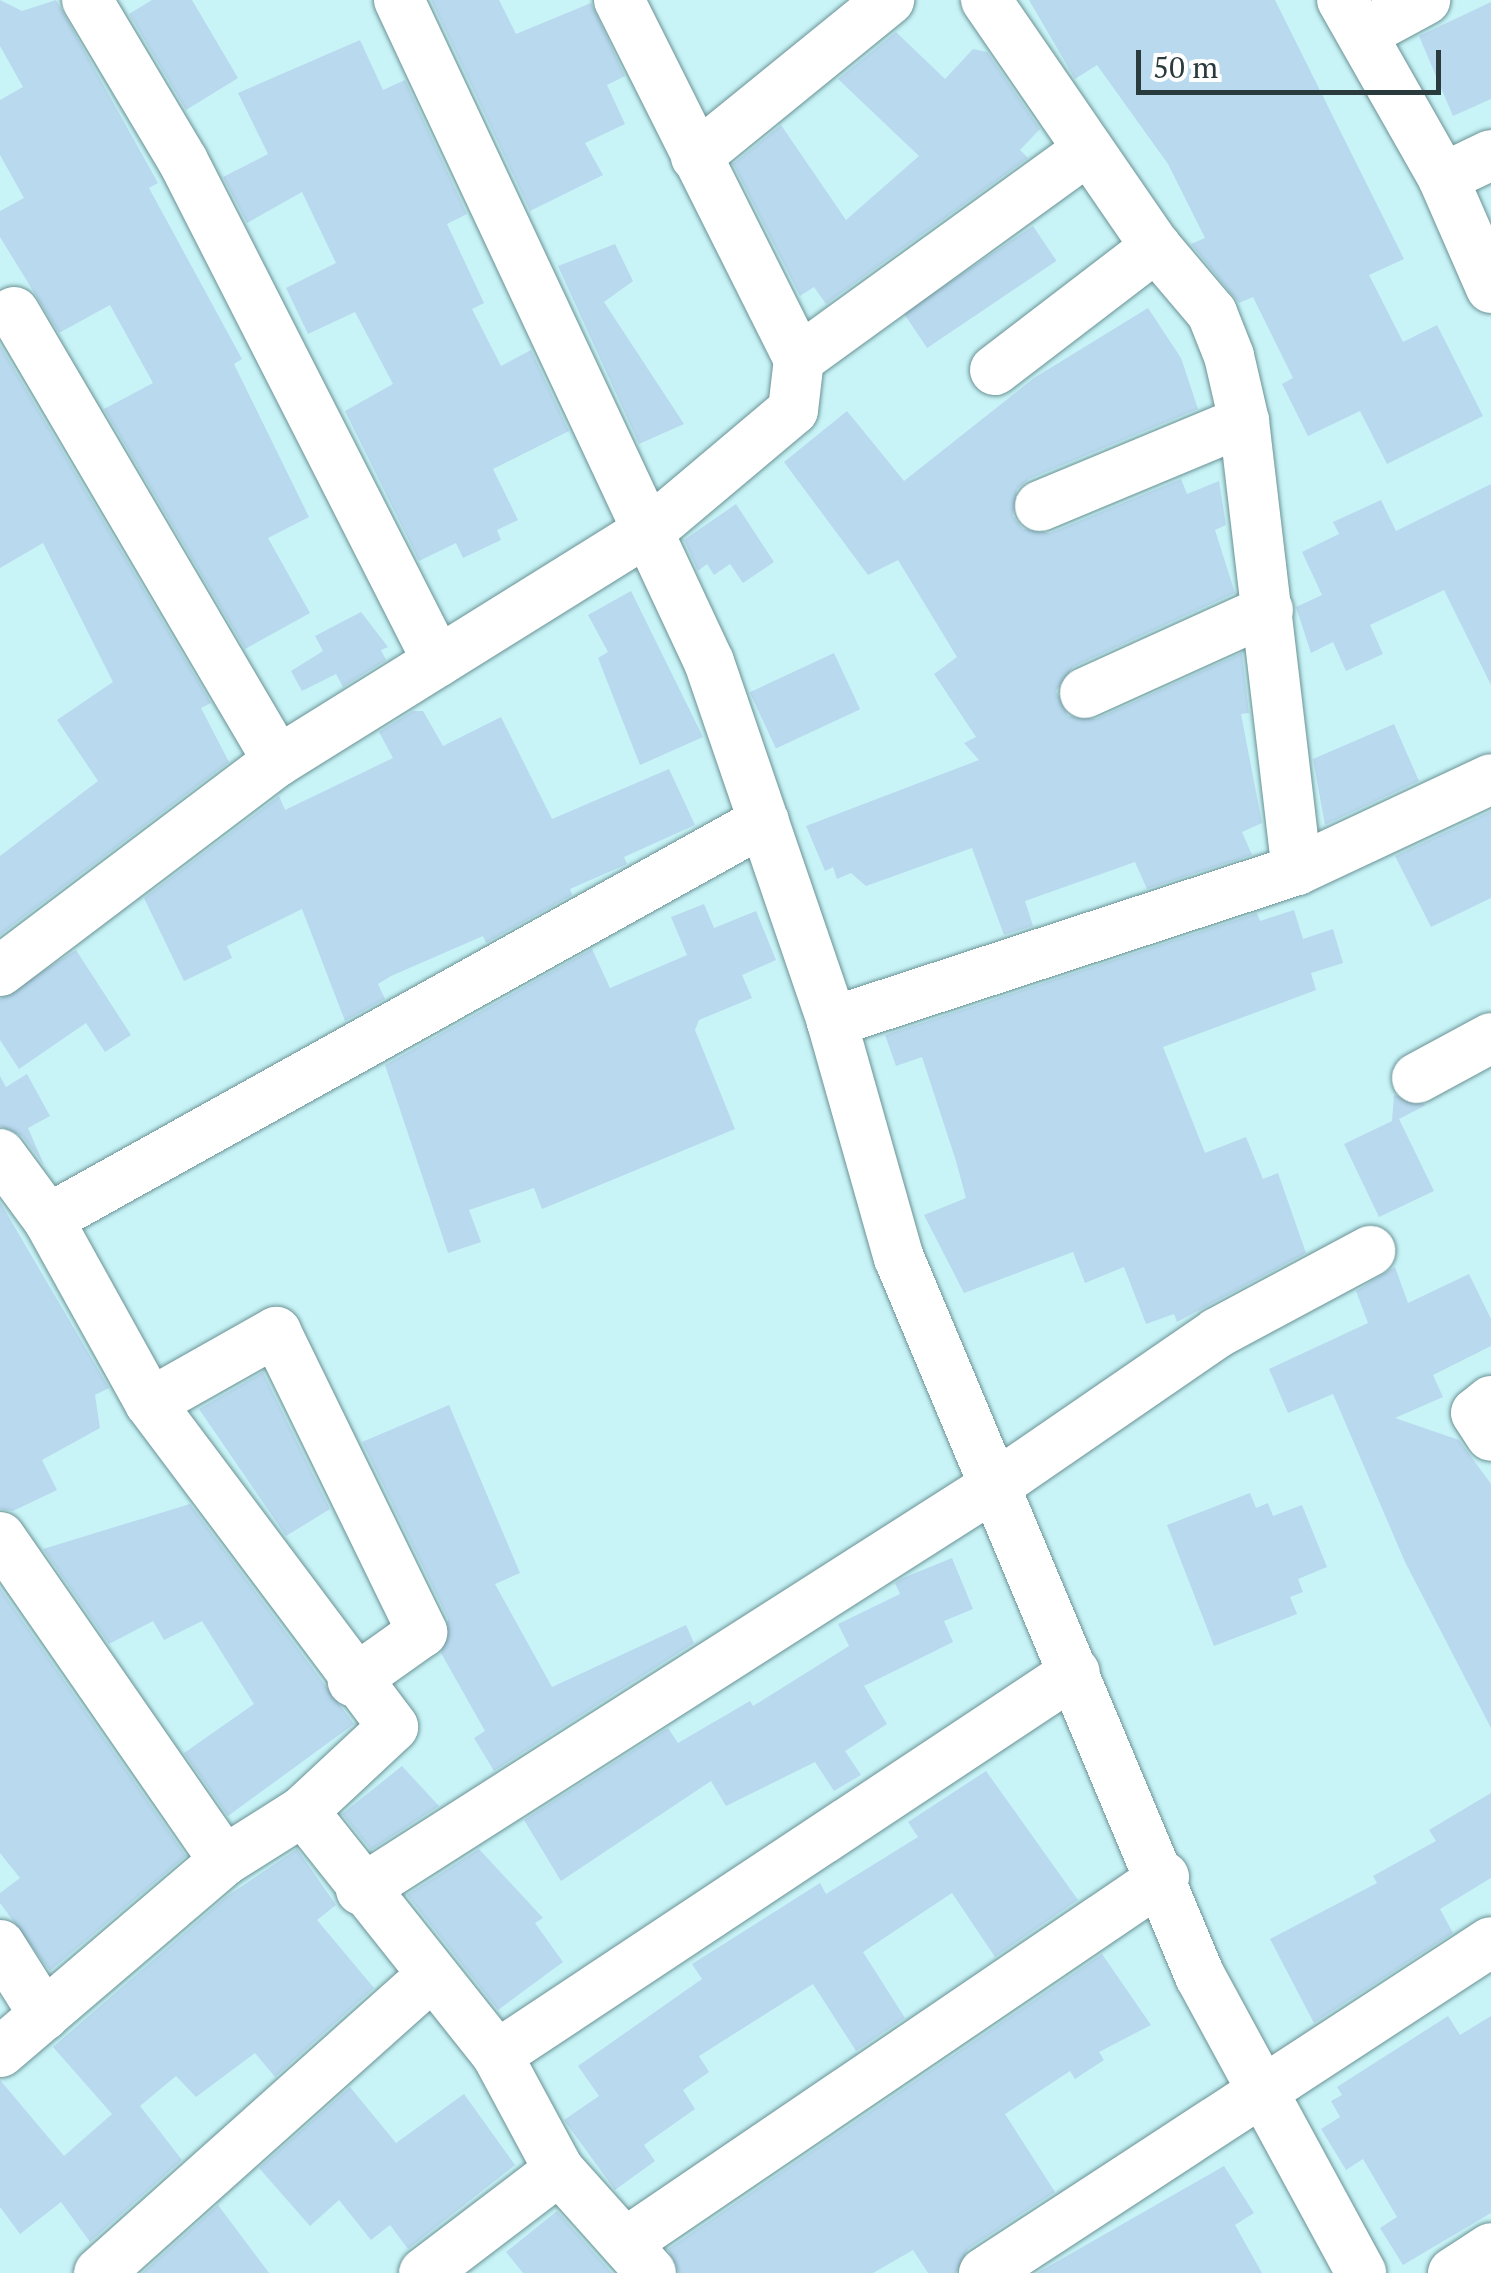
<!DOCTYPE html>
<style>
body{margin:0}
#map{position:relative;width:1491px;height:2273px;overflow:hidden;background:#c9f4f7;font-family:"PT Serif",serif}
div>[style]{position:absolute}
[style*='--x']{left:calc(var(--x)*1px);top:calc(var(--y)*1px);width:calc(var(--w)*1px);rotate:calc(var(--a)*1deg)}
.building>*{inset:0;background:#b9d9ee;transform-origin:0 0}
.roads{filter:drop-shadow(0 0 2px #6a9295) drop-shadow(0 0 2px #6a9295)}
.minor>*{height:50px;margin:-25px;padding:0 25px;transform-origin:25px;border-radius:25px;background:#fff}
span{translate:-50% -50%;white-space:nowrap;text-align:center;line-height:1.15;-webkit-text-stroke:8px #fff;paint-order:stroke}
.scale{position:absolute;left:1136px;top:50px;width:305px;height:45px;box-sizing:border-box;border:5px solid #2a3b3d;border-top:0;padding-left:12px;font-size:30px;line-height:35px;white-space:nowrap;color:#2a3b3d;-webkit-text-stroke:8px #fff;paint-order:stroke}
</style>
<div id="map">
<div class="building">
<i style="clip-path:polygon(0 0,22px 11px,56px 0,158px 183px,149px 188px,242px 359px,234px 364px,309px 517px,268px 538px,310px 613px,245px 649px,104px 409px,153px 383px,110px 305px,59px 333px,0 237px,0 211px,24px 198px,0 155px,0 100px,23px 87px,0 46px)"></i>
<i style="clip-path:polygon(152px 0,192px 0,238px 78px,186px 110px,129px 14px)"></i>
<i style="clip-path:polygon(431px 0,499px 0,516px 34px,591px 3px,625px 76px,607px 85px,625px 124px,585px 143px,603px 175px,530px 211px)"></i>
<i style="clip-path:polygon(1029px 0,1275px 0,1404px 259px,1369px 275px,1403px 342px,1437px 325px,1483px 416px,1387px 464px,1360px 411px,1308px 436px,1282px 384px,1293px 378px,1253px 297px,1239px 303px,1191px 244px,1205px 238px,1168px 164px,1097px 65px,1075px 79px)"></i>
<i style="clip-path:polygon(1491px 2px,1491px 99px,1453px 116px,1419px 36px)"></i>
<i style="clip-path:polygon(896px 32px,945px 79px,973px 49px,987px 52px,1040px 129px,1020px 150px,1028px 158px,826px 304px,814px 287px,800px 296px,733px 164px,781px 125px,846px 220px,919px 156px,838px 79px)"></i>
<i style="clip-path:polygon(360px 40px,383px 90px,405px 80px,467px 214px,447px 224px,484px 303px,472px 309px,501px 366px,531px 350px,569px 431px,493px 469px,518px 520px,497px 530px,501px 540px,463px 558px,456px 543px,419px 561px,345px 411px,393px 384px,355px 312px,308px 334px,286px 288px,336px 263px,302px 192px,247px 223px,223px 177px,268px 154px,238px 93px)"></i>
<i style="left:1033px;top:226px;width:42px;height:156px;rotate:56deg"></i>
<i style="clip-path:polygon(615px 244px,633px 281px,604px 302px,684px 424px,639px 444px,558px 266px)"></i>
<i style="clip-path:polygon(1148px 308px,1181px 358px,1198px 409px,1029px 479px,1017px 489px,1013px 516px,1023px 529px,1050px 533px,1181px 479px,1187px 494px,1219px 481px,1226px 525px,1215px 530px,1235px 593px,1073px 667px,1056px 691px,1068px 716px,1096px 719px,1242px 653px,1249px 713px,1241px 714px,1262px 823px,1242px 832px,1252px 855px,1147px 889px,1135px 862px,1025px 901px,1033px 926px,1004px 935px,972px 848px,866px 886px,851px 873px,837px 879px,833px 867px,825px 871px,806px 826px,979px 760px,964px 743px,976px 737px,934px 674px,957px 657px,898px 560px,868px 575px,784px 462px,847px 411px,904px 481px,1034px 378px)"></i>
<i style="clip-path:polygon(0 345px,211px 703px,201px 708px,229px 762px,0 935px,0 856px,98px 781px,57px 720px,113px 682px,43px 543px,0 568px)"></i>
<i style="clip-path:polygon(1491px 484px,1491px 685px,1444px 590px,1370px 625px,1383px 654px,1346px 671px,1333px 642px,1311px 653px,1296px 607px,1322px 595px,1302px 552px,1339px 534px,1333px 522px,1381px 500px,1396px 531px)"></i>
<i style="clip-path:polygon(736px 504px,774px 562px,743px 583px,730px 564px,714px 575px,707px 564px,698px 571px,684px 540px)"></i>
<i style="clip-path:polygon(631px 591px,703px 737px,640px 765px,598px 658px,608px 652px,588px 615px)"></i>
<i style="clip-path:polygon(361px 612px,388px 647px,381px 650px,386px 660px,343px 687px,336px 674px,302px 691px,291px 671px,323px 651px,315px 636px)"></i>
<i style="left:834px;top:653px;width:62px;height:93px;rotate:65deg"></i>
<i style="clip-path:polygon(413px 711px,423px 711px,443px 746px,501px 717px,552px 819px,669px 769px,695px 825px,624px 857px,627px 864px,570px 889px,572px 895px,486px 943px,483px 936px,391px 976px,378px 984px,385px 999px,345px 1021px,302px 909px,227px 946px,232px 958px,184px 981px,144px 898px,279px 796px,285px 810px,393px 758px,379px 732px)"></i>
<i style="clip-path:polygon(1394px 724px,1419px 781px,1325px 825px,1313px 759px)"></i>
<i style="clip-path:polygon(1491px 811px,1491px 898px,1431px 927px,1395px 856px)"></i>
<i style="clip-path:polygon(704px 904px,714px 928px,756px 911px,776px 960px,742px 975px,752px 998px,699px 1020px,695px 1030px,735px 1129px,542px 1209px,534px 1188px,469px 1210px,481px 1242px,448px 1253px,385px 1065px,592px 949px,610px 988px,687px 955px,671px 917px)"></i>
<i style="clip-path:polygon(1294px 910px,1303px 939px,1333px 929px,1343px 963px,1311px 973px,1316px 990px,1163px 1047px,1205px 1153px,1246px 1137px,1263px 1179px,1278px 1173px,1306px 1253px,1177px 1322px,1174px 1314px,1146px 1324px,1124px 1267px,1085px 1283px,1073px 1252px,964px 1293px,924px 1215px,966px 1198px,956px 1161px,922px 1057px,896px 1066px,885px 1035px,1257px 913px,1260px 921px)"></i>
<i style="clip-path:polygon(76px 950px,131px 1035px,105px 1052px,86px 1023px,19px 1069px,0 1040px,0 999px)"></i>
<i style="clip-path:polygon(27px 1074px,50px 1116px,28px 1128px,44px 1165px,22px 1136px,0 1126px,0 1076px,6px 1087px)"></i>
<i style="clip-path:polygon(1394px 1095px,1426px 1105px,1399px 1119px,1434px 1191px,1379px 1217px,1344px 1144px,1392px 1121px)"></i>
<i style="clip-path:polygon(0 1202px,109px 1388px,95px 1395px,100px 1428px,42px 1460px,57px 1490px,13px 1511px,0 1509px)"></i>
<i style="clip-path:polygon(1395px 1267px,1408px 1303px,1469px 1274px,1491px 1319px,1491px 1346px,1433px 1375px,1443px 1397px,1395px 1418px,1459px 1440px,1491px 1484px,1491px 1728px,1405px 1562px,1333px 1394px,1288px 1413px,1269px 1369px,1368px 1323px,1356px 1291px)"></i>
<i style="clip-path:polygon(263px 1372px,330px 1509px,286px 1536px,199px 1409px)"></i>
<i style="clip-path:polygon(449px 1405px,520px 1573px,495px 1584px,552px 1687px,686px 1625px,694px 1643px,494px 1771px,474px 1738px,485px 1731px,441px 1653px,448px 1619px,362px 1442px)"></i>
<i style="clip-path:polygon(1250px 1493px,1256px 1508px,1268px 1503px,1273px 1516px,1302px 1505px,1327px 1567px,1298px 1579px,1303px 1592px,1290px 1597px,1297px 1614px,1214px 1646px,1167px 1525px)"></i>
<i style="clip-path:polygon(190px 1504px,354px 1724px,228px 1816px,184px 1753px,254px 1704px,202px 1621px,164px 1640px,153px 1621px,109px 1644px,43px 1549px)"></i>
<i style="clip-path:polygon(952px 1558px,973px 1609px,944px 1621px,953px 1642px,864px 1686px,887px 1724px,845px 1751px,861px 1775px,834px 1791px,815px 1762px,726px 1806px,711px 1781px,561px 1881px,524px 1820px,668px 1728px,678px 1743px,750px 1701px,753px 1706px,849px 1646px,838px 1624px,900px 1594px,895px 1583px,903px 1578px)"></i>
<i style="clip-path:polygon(0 1588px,186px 1856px,50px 1971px,0 1903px,0 1893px,20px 1878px,0 1853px)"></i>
<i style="clip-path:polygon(402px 1766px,439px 1806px,371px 1850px,342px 1814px)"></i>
<i style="clip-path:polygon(986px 1771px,1078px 1900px,995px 1957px,952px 1893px,863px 1952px,905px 2018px,856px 2051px,813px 1984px,699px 2056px,709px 2072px,683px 2090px,695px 2109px,644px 2145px,655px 2161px,615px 2190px,564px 2120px,599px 2096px,578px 2066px,702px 1979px,692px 1964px,820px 1883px,826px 1894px,918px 1837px,908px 1822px)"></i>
<i style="clip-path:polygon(1491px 1793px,1491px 1878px,1440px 1909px,1453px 1933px,1314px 2023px,1270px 1939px,1377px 1883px,1373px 1876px,1436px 1841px,1429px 1830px)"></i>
<i style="clip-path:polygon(297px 1849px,336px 1905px,317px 1920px,374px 1988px,275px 2077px,255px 2053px,196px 2097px,176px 2076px,140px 2106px,182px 2160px,90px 2242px,61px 2202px,20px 2234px,0 2207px,0 2080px,64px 2156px,112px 2114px,53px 2047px,226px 1897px)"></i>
<i style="clip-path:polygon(479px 1849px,543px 1918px,535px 1923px,563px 1962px,498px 2010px,407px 1895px)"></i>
<i style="clip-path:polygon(1102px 1954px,1151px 2025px,1099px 2052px,1104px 2060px,1075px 2079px,1070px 2071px,1005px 2114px,1055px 2192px,968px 2249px,956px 2273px,928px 2273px,913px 2250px,873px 2273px,679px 2273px,668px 2249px)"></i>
<i style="clip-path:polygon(1448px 2016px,1460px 2035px,1491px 2016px,1491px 2213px,1403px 2265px,1380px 2228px,1397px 2217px,1363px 2159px,1346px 2170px,1321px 2129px,1340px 2117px,1331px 2101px,1342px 2095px,1337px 2087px)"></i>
<i style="clip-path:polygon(350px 2087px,396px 2143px,464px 2094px,515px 2165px,408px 2249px,390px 2225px,371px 2240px,339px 2200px,310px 2226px,259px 2168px)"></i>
<i style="clip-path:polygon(1224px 2166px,1254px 2213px,1235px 2225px,1262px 2273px,1037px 2273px)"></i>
<i style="clip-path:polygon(218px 2205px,269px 2273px,142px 2273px)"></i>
<i style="clip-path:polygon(557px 2211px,612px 2273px,523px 2273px,506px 2252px)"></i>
</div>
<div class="roads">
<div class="minor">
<i style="--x:87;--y:0;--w:187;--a:59.2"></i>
<i style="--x:183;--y:161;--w:562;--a:63.02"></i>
<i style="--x:399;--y:0;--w:731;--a:64.91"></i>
<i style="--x:709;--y:662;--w:380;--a:71.1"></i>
<i style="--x:832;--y:1022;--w:245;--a:74.2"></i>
<i style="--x:899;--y:1258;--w:779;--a:67.26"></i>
<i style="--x:1200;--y:1976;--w:338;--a:61.5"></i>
<i style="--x:619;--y:0;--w:402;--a:63.4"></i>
<i style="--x:986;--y:0;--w:300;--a:55.5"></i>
<i style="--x:1156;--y:247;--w:87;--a:49.7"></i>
<i style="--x:1212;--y:313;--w:46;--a:68.4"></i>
<i style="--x:1229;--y:356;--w:67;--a:77"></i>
<i style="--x:1244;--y:421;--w:452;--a:83.3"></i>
<i style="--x:1342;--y:0;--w:205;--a:60.4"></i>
<i style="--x:1443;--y:178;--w:120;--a:66.4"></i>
<i style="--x:1362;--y:34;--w:72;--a:-28.4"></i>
<i style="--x:696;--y:157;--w:249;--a:-39.1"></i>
<i style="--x:1443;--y:178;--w:53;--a:-25.6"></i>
<i style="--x:14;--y:312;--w:521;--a:59.55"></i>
<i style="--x:995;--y:370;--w:203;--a:-37.4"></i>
<i style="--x:1040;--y:506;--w:221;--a:-22.6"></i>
<i style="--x:1085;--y:693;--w:201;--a:-24.4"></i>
<i style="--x:0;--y:971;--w:348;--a:-37.1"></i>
<i style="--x:278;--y:761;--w:441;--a:-31.9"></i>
<i style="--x:653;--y:528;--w:183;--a:-40.1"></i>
<i style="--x:793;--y:410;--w:51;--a:-83.3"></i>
<i style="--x:799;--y:359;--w:357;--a:-35.9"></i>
<i style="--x:832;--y:1022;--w:489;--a:-18.1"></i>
<i style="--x:1297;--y:870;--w:214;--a:-25.1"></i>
<i style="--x:1417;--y:1078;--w:84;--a:-28.4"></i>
<i style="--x:0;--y:1154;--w:81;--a:53.6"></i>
<i style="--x:48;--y:1219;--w:210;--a:61"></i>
<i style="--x:150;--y:1403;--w:405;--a:53.1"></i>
<i style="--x:393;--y:1727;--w:123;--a:137"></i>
<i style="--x:303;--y:1811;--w:93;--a:147.7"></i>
<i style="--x:224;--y:1861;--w:294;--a:139.5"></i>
<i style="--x:48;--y:1219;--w:819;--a:-29.07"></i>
<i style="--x:1491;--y:1401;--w:19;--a:141"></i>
<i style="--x:1476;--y:1413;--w:27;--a:57"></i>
<i style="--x:150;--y:1403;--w:145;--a:-29.4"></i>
<i style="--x:276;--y:1332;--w:334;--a:64"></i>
<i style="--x:422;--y:1632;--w:85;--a:144.6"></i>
<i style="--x:0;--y:1537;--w:394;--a:55.3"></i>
<i style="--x:303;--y:1811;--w:312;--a:51.5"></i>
<i style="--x:497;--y:2055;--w:131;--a:61.7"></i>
<i style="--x:559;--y:2170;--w:138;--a:48.2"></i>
<i style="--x:361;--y:1890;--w:757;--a:-32.54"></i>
<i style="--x:999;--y:1483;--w:265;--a:-34.5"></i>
<i style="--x:1217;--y:1333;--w:174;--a:-28.2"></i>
<i style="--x:0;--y:1945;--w:83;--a:57.8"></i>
<i style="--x:497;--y:2055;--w:693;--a:-33.53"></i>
<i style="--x:628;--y:2241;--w:648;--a:-34.18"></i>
<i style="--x:99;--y:2273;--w:445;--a:-41.8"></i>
<i style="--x:424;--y:2273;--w:170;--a:-37.3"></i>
<i style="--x:984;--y:2273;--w:605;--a:-33.14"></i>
<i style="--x:1453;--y:2273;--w:45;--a:-33.3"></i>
</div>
</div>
<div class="scale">50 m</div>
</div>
